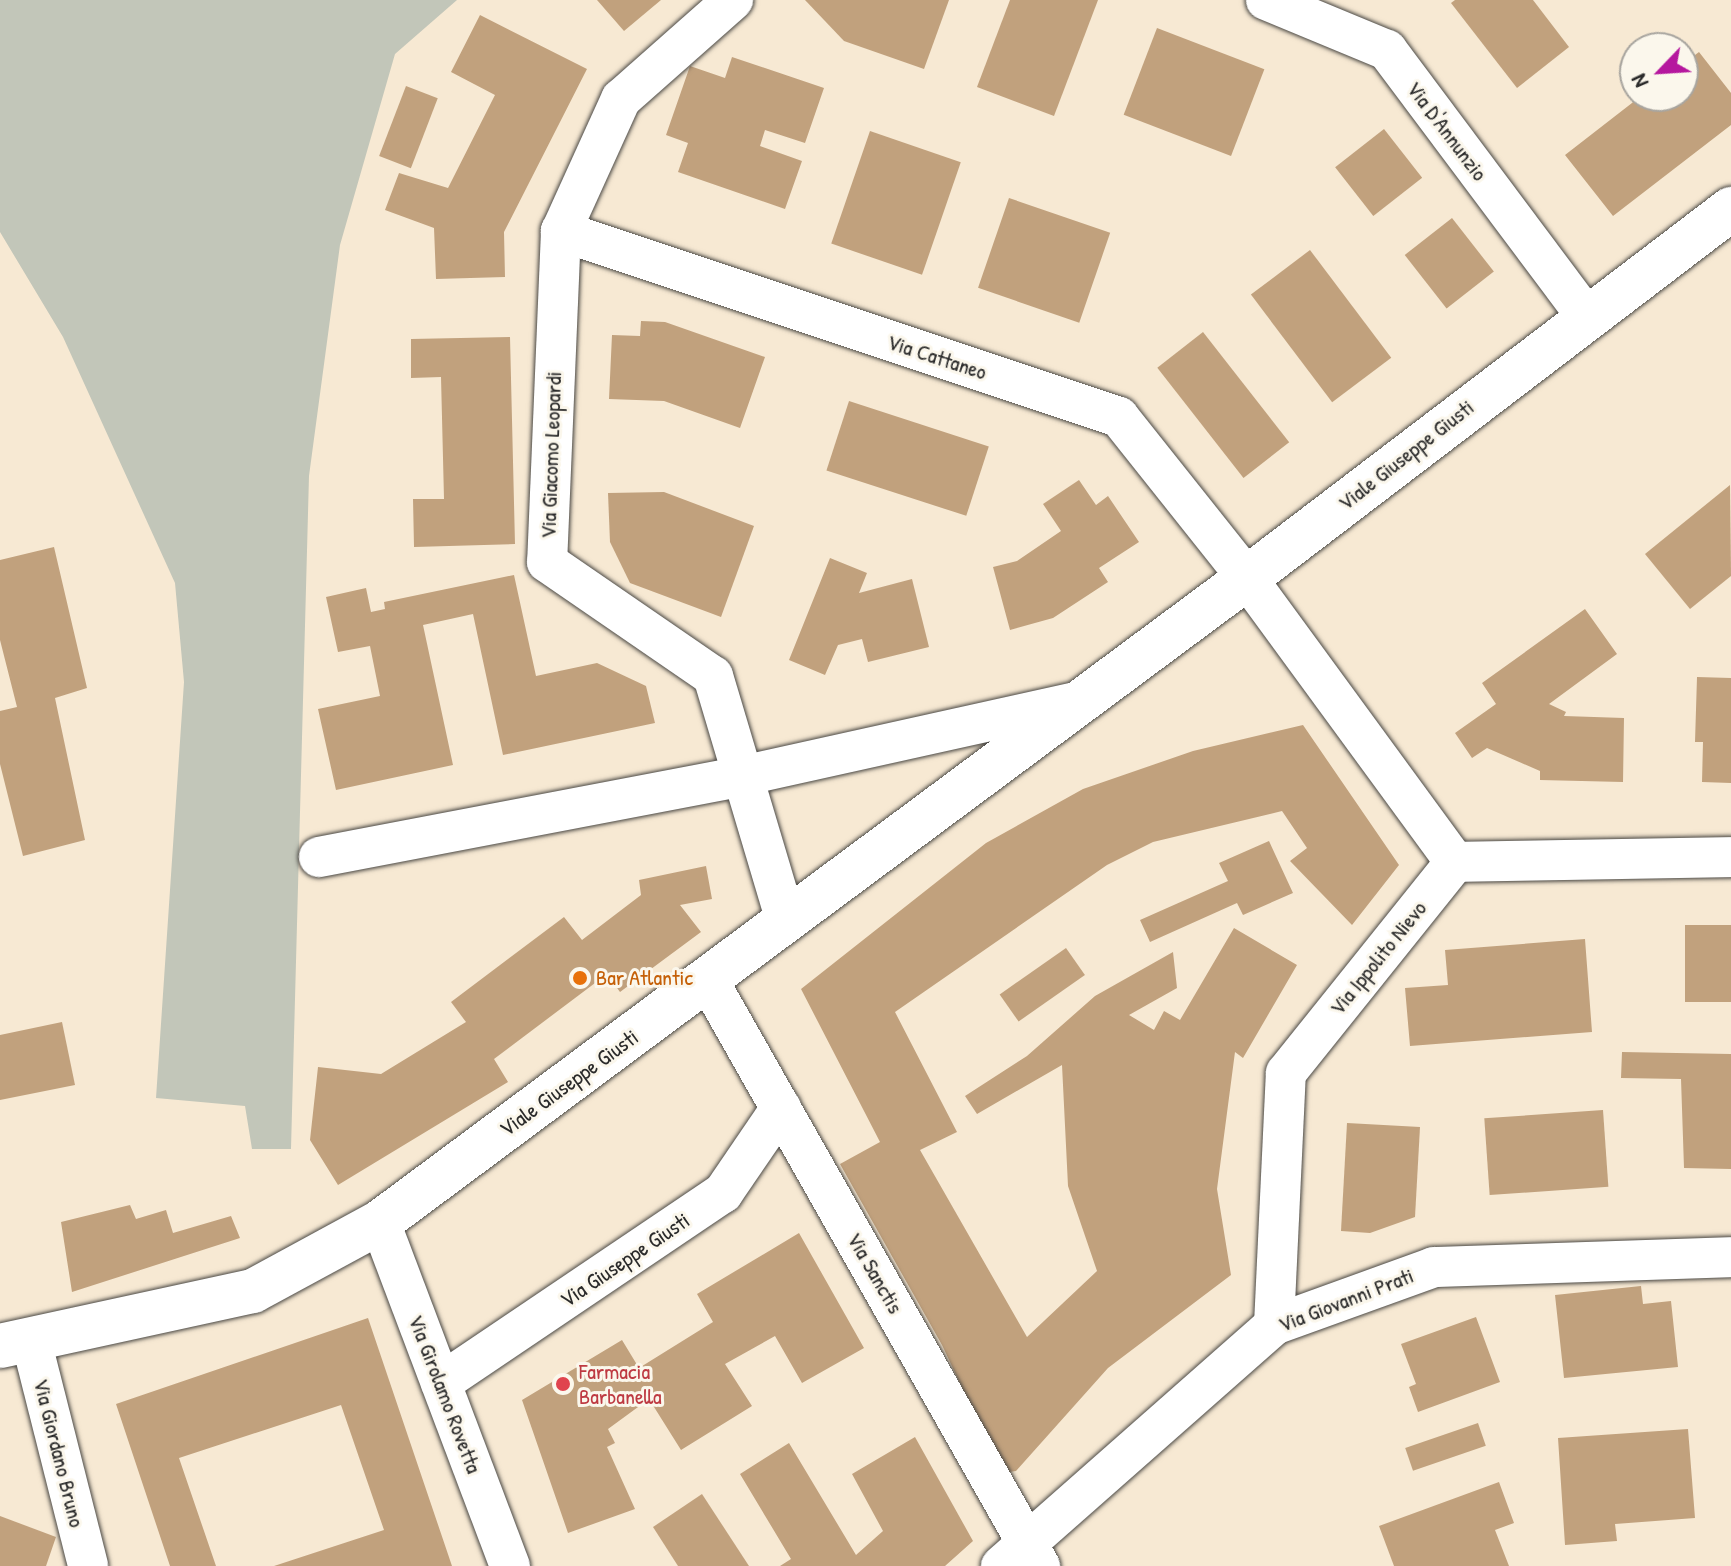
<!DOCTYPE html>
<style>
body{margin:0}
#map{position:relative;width:1731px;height:1566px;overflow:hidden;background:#f7e9d3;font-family:"Patrick Hand",sans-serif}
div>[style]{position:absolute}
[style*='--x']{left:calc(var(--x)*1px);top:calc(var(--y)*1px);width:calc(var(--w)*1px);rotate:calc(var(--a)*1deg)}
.industrial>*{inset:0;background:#c2c6b9}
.building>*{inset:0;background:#c1a17d;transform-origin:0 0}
.roads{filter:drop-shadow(0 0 2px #4a4844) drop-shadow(0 0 2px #4a4844)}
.minor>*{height:40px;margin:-20px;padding:0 20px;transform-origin:20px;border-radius:20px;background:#fff}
.tertiary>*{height:44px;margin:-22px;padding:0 22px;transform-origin:22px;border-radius:22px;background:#fff}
.dots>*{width:22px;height:22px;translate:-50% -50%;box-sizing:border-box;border:4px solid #fbf7ec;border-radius:50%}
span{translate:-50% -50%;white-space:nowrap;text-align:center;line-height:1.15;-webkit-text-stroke:6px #fbf7ec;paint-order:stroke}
.street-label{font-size:22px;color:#2b2b2b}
.food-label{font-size:22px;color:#c56008}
.left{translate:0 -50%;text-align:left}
.health-label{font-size:22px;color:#be3a42}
.north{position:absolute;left:1619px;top:32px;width:80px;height:80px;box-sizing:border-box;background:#fbf7ec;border:2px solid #a8a59f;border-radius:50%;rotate:245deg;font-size:22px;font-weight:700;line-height:32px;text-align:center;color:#2b2b2b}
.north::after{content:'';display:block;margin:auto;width:28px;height:36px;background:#b5179e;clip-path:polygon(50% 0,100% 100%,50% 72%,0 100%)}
</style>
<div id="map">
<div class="industrial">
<i style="clip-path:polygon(0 0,457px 0,395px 54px,340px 245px,309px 476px,291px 1149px,252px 1149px,245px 1106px,156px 1098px,184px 682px,175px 583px,63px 337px,0 232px)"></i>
</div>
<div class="building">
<i style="clip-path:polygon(597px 0,661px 0,624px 31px)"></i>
<i style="clip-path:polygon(805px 0,949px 0,924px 69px,844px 41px)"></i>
<i style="clip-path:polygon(1010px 0,1098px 0,1054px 116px,977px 87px)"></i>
<i style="clip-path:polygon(1455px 0,1533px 0,1569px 47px,1517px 88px,1451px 3px)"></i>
<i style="clip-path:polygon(480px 15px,587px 69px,504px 232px,505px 277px,436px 279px,434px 228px,385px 210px,399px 173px,448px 188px,495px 95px,451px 72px)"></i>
<i style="left:1157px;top:28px;width:115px;height:93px;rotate:21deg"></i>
<i style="clip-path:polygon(1699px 52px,1731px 93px,1731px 125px,1613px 216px,1565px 155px,1641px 96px,1683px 96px,1683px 64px)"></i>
<i style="clip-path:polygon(732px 57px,824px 88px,805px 143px,765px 130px,760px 146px,802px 161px,785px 209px,678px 172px,688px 143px,666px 135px,690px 66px,725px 78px)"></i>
<i style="left:406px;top:86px;width:34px;height:75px;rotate:21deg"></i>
<i style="left:1384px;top:129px;width:62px;height:62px;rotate:52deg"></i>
<i style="left:870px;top:131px;width:96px;height:119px;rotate:19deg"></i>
<i style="left:1009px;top:198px;width:107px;height:95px;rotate:19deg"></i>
<i style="left:1452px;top:218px;width:68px;height:60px;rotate:52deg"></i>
<i style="left:1310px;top:250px;width:135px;height:74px;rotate:53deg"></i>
<i style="clip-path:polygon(641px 321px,665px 322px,765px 357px,740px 428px,664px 401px,609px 399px,612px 335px,640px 336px)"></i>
<i style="left:1203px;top:332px;width:140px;height:58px;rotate:52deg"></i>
<i style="clip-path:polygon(510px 337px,515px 544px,414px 547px,413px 499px,444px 499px,441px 377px,411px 378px,411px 339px)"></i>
<i style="left:849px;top:401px;width:147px;height:73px;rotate:18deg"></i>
<i style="clip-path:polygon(1079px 480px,1096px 505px,1108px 496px,1139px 542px,1099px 568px,1108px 582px,1053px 618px,1010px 630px,993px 567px,1017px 561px,1061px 531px,1043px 504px)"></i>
<i style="clip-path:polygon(1730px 485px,1731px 576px,1690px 609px,1645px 554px)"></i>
<i style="clip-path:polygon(664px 492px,754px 526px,721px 617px,630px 583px,610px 542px,608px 493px)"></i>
<i style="clip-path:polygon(54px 547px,87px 688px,55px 698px,85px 840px,23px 856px,0 764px,0 711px,17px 707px,0 640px,0 560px)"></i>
<i style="clip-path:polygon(830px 558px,867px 573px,859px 593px,912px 579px,929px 647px,868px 662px,862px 639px,838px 645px,825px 675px,789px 660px)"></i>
<i style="clip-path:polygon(514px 575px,536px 676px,597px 663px,646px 686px,655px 723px,503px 755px,473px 614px,423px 625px,453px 765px,336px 790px,318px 709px,380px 696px,370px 646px,338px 652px,326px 597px,366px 588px,371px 612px,385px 609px,384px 602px)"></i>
<i style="clip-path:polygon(1585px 609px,1617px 654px,1549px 704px,1566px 712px,1564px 716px,1624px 718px,1623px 782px,1540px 780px,1540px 771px,1487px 748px,1472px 758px,1455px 733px,1496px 704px,1482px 683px)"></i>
<i style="clip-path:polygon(1697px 677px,1731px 678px,1731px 783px,1702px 782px,1703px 742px,1695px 742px)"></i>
<i style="clip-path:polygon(1303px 725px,1399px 865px,1352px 925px,1290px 861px,1307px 848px,1282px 811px,1153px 842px,1107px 865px,895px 1012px,957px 1132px,920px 1150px,1027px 1337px,1097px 1271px,1068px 1186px,1062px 1065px,977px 1114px,965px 1096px,1027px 1056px,1095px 996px,1173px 952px,1177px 988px,1129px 1015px,1154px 1030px,1164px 1011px,1180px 1020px,1234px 928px,1297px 965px,1243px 1058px,1235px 1052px,1217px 1189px,1231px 1275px,1108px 1368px,1016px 1471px,1002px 1473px,942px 1345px,840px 1164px,880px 1142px,801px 989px,986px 843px,1083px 789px,1193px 751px)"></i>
<i style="clip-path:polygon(1269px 841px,1293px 893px,1243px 915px,1237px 903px,1150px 942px,1140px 920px,1228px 881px,1219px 863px)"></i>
<i style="clip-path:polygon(706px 866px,712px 899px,680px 905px,701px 932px,620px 992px,607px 974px,494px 1059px,508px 1082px,338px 1185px,310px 1140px,318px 1067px,381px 1074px,466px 1022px,451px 1002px,564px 917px,582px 940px,641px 895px,639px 880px)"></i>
<i style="left:1685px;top:925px;width:46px;height:77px"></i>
<i style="clip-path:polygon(1585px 939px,1592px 1032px,1410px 1046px,1405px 988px,1448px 985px,1445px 950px)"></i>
<i style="left:1066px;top:948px;width:33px;height:81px;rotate:55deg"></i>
<i style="clip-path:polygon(62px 1022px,75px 1085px,0 1100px,0 1035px)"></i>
<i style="clip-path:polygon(1622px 1052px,1731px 1054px,1731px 1169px,1684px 1168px,1681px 1079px,1621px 1078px)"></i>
<i style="left:1603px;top:1110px;width:77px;height:119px;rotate:86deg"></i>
<i style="clip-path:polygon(1347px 1123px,1420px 1127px,1415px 1217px,1370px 1233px,1341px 1231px)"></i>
<i style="clip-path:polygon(130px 1205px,136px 1219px,166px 1210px,173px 1233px,231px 1216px,240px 1238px,72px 1292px,61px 1222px)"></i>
<i style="clip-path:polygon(799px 1233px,864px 1348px,802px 1383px,775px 1336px,725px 1364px,752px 1406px,681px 1450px,649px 1399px,608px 1429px,615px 1443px,607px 1447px,635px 1509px,568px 1533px,522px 1400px,622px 1340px,639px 1368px,713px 1322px,697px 1294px)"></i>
<i style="clip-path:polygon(1641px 1286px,1643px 1304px,1671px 1301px,1678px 1367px,1564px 1378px,1555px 1295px)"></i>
<i style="clip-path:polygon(1476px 1317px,1500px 1382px,1418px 1412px,1409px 1387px,1416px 1384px,1401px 1344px)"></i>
<i style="clip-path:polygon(368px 1318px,452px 1566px,274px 1566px,384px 1530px,341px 1405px,179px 1458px,216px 1566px,170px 1566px,116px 1404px)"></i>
<i style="left:1478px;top:1423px;width:24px;height:77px;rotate:71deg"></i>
<i style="clip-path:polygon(1688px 1429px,1695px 1518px,1615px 1524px,1617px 1541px,1565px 1545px,1558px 1438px)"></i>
<i style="clip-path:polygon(915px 1437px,973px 1541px,945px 1566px,780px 1566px,791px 1559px,740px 1474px,789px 1443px,856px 1555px,883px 1531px,852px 1474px)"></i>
<i style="clip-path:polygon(1499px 1482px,1514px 1523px,1495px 1530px,1509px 1566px,1394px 1566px,1379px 1526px)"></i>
<i style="clip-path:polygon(702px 1494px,749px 1566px,678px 1566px,653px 1527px)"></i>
<i style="clip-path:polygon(0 1516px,56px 1537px,46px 1566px,0 1566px)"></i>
</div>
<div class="roads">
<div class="minor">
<i style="--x:733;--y:0;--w:149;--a:138.5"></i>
<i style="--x:621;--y:99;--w:145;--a:114.4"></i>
<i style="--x:561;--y:231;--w:331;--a:92.4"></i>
<i style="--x:547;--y:562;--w:201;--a:34.5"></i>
<i style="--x:713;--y:676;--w:252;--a:73.4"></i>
<i style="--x:1266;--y:0;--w:131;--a:22.5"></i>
<i style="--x:1387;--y:50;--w:332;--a:53.2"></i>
<i style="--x:561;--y:231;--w:588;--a:18.43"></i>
<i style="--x:1119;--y:417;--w:206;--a:51.5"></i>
<i style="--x:1247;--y:578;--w:352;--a:53.8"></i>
<i style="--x:319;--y:857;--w:431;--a:-10.8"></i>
<i style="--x:742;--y:776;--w:346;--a:-12.5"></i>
<i style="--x:708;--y:980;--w:674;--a:60.47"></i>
<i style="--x:380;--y:1222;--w:368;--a:69.3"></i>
<i style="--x:1274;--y:1325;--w:252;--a:-87.3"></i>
<i style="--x:1286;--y:1073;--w:270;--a:-51.3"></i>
<i style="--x:1455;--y:862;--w:276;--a:-1"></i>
<i style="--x:31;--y:1340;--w:233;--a:75.8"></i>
<i style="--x:441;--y:1383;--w:340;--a:-34"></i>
<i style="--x:723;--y:1193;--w:103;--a:-55.7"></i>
<i style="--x:1001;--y:1566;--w:364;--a:-41.4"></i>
<i style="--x:1274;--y:1325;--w:170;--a:-19.9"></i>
<i style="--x:1434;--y:1267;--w:297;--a:-1.9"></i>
</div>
<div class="tertiary">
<i style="--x:0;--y:1346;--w:259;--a:-12.3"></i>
<i style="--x:253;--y:1291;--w:145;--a:-28.5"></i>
<i style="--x:380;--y:1222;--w:1080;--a:-36.6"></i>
<i style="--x:1247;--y:578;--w:609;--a:-37.32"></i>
</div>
</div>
<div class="dots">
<i style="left:580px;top:978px;background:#e8710a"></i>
<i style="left:563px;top:1384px;background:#e0444e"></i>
</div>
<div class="street-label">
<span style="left:1447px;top:131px;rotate:53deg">Via D'Annunzio</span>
<span style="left:937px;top:357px;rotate:18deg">Via Cattaneo</span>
<span style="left:551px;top:455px;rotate:-88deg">Via Giacomo Leopardi</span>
<span style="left:1406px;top:455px;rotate:-38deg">Viale Giuseppe Giusti</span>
<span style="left:1378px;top:958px;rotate:-51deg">Via Ippolito Nievo</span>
<span style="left:569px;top:1083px;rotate:-36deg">Viale Giuseppe Giusti</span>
<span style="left:625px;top:1260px;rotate:-34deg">Via Giuseppe Giusti</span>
<span style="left:875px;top:1273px;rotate:60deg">Via Sanctis</span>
<span style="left:1346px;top:1300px;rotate:-21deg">Via Giovanni Prati</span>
<span style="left:445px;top:1394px;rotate:69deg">Via Girolamo Rovetta</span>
<span style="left:59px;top:1453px;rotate:76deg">Via Giordano Bruno</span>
</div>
<div class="food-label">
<span class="left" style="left:596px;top:978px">Bar Atlantic</span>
</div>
<div class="health-label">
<span class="left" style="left:579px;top:1384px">Farmacia<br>Barbanella</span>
</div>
<div class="north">N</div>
</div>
